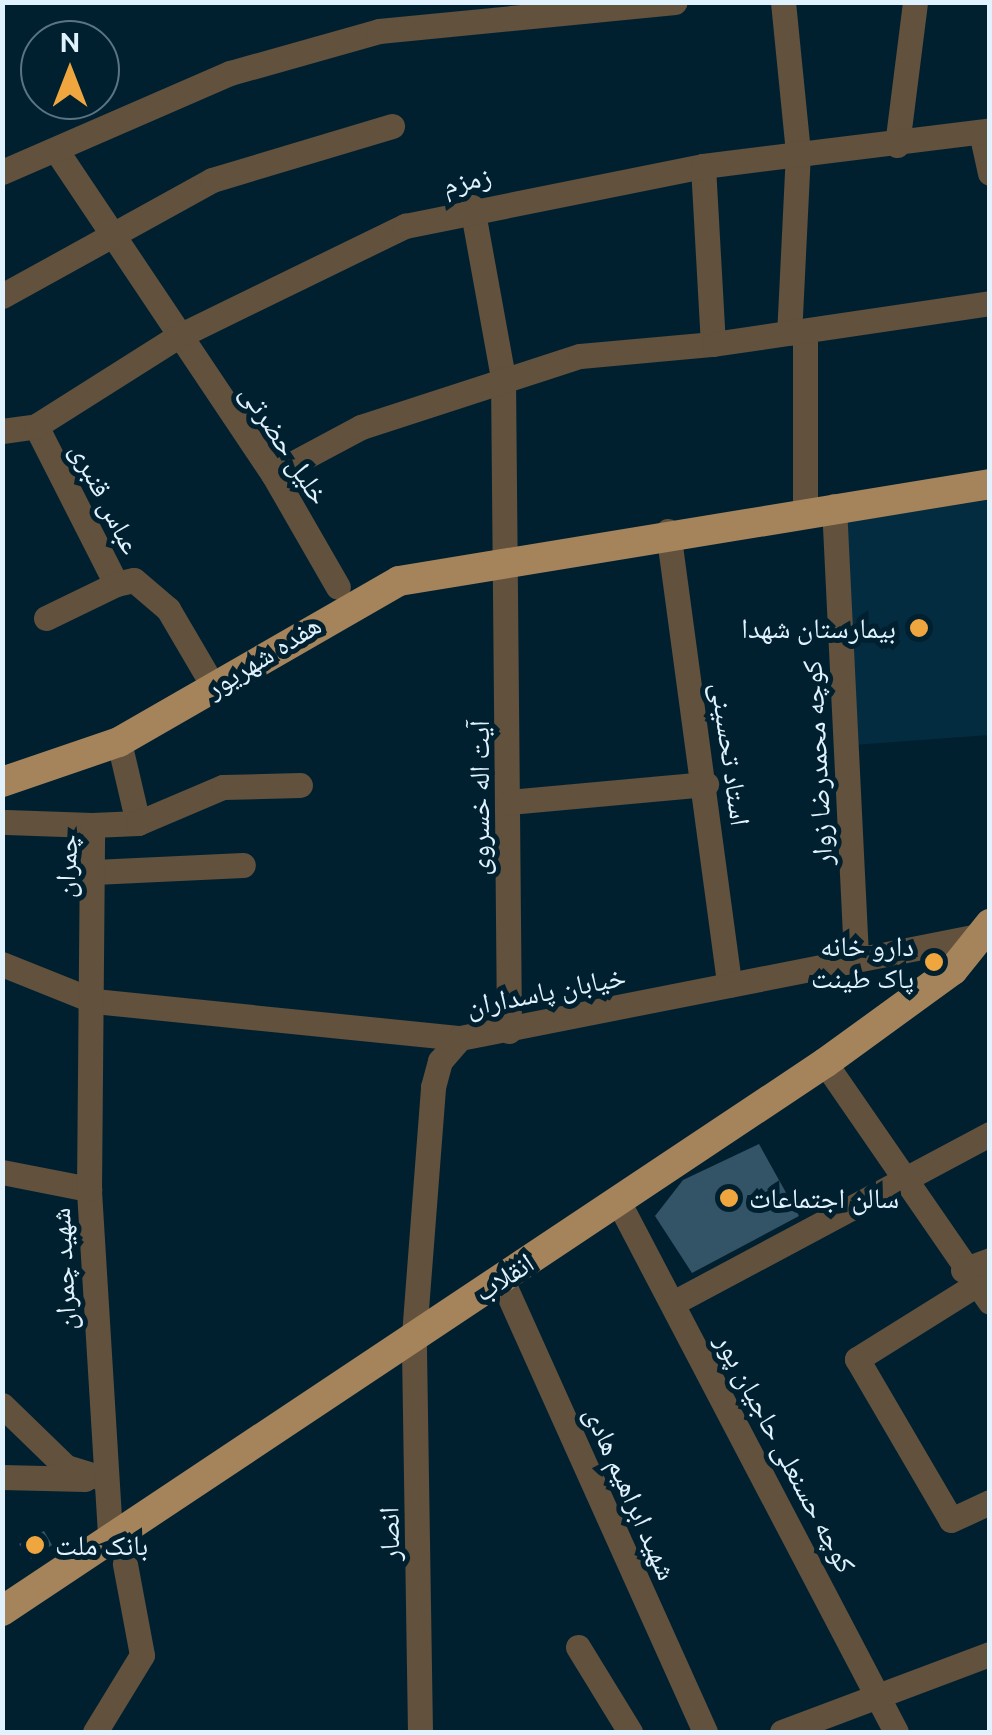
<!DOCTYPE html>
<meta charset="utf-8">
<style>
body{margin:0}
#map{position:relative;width:992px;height:1735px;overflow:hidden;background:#002030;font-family:Ubuntu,"Noto Naskh Arabic",sans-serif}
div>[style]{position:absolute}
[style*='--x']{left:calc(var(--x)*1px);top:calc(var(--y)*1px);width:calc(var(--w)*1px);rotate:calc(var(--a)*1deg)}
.built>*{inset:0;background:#042c40}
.building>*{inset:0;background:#335366}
.minor>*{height:25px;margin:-12.5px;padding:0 12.5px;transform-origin:12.5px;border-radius:12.5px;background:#61513d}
.major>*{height:30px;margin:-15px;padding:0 15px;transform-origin:15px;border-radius:15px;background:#a5845b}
.dots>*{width:28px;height:28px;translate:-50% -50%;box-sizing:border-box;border:5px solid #002030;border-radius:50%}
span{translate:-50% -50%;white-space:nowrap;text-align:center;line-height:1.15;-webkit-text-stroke:10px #002030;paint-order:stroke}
.street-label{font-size:28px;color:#e0f2fd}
.poi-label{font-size:28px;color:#e0f2fd}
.right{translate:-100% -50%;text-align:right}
.left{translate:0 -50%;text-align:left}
.frame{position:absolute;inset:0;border:5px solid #e0f2fd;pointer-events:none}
.north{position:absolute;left:20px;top:20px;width:100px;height:100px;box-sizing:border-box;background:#002030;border:2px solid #5a7482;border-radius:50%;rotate:0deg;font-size:28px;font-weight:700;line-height:40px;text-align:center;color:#e0f2fd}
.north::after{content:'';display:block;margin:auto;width:35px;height:45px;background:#f0a63e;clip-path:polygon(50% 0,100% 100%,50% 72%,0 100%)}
</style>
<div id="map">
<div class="built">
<i style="clip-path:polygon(989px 500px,989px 735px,853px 745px,844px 522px)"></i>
</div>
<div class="building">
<i style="clip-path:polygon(759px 1144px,799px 1216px,692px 1273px,655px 1216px,683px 1180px)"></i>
<i style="clip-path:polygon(44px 1531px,52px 1545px,31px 1559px,19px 1544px)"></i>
</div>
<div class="minor">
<i style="--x:783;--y:2;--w:151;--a:84.3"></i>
<i style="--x:798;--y:152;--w:181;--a:92.8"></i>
<i style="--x:981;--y:132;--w:42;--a:77.6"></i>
<i style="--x:897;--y:145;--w:144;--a:-82.8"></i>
<i style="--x:56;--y:150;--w:390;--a:56.2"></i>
<i style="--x:273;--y:474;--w:130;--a:60.1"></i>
<i style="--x:703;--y:166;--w:178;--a:86.8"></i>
<i style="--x:2;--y:172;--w:249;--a:-23.5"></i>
<i style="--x:230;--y:73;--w:155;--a:-15.7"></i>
<i style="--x:379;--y:31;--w:297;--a:-5.6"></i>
<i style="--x:472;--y:207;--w:174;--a:79.7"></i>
<i style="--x:503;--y:378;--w:653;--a:89.47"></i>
<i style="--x:2;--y:296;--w:240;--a:-28.9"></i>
<i style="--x:212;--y:180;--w:188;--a:-16.7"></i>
<i style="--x:805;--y:332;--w:178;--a:90"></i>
<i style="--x:36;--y:426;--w:177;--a:63.1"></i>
<i style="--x:116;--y:584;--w:18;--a:-13"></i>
<i style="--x:134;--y:580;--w:45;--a:40.5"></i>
<i style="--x:168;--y:609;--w:73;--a:59.6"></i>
<i style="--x:2;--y:431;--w:34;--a:-8"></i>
<i style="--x:36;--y:426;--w:167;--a:-32.3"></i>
<i style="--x:177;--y:337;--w:254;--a:-26"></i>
<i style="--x:405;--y:226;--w:304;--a:-11.4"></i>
<i style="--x:703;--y:166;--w:289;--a:-7.1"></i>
<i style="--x:273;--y:474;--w:100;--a:-28.1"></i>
<i style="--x:361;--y:427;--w:230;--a:-18"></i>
<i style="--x:580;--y:356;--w:134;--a:-5.2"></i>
<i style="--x:713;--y:344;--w:280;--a:-8.4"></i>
<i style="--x:834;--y:506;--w:452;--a:87.2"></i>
<i style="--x:668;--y:531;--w:458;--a:82.3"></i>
<i style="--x:46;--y:618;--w:78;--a:-25.9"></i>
<i style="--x:119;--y:742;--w:83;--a:76.8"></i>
<i style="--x:509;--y:802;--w:198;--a:-5.2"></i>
<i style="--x:6;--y:822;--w:86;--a:2"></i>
<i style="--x:94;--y:872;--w:149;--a:-2.7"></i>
<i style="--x:2;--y:964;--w:99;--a:21.9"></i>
<i style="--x:94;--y:1001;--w:368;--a:5.8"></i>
<i style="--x:460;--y:1038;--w:533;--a:-11.14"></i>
<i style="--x:825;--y:1063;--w:290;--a:55.4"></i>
<i style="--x:2;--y:1172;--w:89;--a:11.1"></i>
<i style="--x:619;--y:1203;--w:597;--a:62.36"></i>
<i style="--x:963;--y:1270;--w:29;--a:-20"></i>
<i style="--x:501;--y:1278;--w:498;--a:65.8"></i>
<i style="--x:974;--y:1286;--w:138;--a:148"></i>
<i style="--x:857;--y:1359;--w:186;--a:59.7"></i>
<i style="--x:951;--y:1520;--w:43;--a:-24.8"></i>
<i style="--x:673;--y:1303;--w:359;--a:-28.1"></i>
<i style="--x:2;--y:1405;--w:89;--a:44.1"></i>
<i style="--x:66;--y:1467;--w:41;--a:17.1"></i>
<i style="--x:2;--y:1477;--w:83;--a:1.4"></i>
<i style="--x:110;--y:1534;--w:346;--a:-93.5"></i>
<i style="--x:89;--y:1189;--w:364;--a:-89.5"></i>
<i style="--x:92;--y:825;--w:46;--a:-2.5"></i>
<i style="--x:138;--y:823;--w:92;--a:-23"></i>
<i style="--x:223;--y:787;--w:77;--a:-1.5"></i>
<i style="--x:578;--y:1647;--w:100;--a:58.5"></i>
<i style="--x:95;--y:1732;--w:90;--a:-58.6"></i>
<i style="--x:142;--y:1655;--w:93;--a:-100.6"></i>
<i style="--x:420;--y:1732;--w:397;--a:-90.9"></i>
<i style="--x:414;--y:1335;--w:249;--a:-85.6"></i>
<i style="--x:433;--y:1087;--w:27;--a:-75"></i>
<i style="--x:440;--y:1061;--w:30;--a:-49"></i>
<i style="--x:782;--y:1732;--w:222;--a:-20.6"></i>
</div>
<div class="major">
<i style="--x:2;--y:782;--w:124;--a:-18.9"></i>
<i style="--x:119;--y:742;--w:323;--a:-29.9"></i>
<i style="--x:399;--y:581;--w:599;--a:-9.32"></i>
<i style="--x:2;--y:1611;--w:989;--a:-33.66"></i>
<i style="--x:825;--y:1063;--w:158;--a:-36"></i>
<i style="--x:953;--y:970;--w:59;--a:-51.2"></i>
</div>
<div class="dots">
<i style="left:919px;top:628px;background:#f0a63e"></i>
<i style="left:934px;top:962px;background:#f0a63e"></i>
<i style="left:729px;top:1198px;background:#f0a63e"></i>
<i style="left:35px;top:1545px;background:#f0a63e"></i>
</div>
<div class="street-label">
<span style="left:467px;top:180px;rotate:-12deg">زمزم</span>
<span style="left:285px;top:444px;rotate:57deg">خلیل حضرتی</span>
<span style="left:106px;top:498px;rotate:63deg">عباس قنبری</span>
<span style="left:263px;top:656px;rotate:-32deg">هفده شهریور</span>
<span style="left:731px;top:754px;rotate:82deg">استاد تحسینی</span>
<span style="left:817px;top:763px;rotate:-93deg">کوچه محمدرضا زوار</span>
<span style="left:479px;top:798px;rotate:-90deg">آیت اله خسروی</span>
<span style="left:66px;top:866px;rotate:-87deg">چمران</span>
<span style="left:546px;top:991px;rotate:-11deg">خیابان پاسداران</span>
<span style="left:63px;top:1269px;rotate:-93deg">شهید چمران</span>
<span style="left:504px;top:1277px;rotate:-33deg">انقلاب</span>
<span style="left:786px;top:1453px;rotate:62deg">کوچه حسنعلی حاجیان پور</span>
<span style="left:631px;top:1493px;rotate:66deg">شهید ابراهیم هادی</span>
<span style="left:389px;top:1534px;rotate:-91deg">انصار</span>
</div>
<div class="poi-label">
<span class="right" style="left:896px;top:628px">بیمارستان شهدا</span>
<span class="right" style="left:914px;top:962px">دارو خانه<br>پاک طینت</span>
<span class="left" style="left:749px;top:1198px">سالن اجتماعات</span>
<span class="left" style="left:55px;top:1545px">بانک ملت</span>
</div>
<div class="frame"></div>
<div class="north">N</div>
</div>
